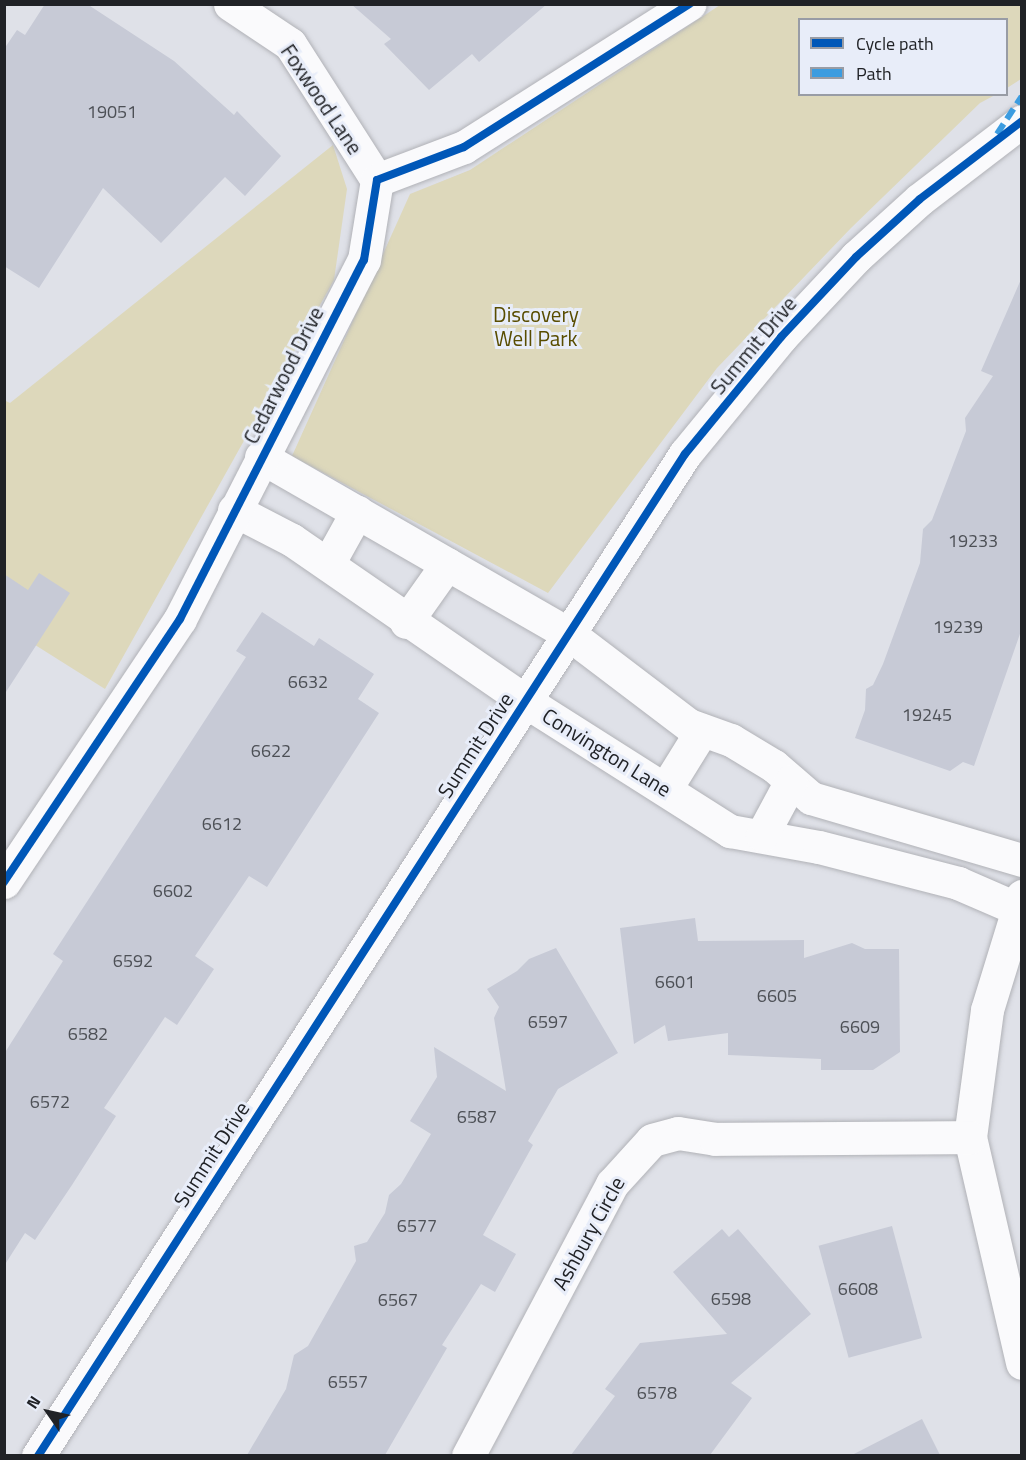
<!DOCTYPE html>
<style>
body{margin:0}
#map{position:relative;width:1026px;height:1460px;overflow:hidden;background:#dfe1e8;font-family:"Titillium Web",sans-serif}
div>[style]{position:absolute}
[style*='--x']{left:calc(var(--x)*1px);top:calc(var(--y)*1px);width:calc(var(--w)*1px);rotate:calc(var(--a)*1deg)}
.green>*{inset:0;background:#ddd8bb}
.building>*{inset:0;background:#c7cad6;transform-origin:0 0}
.roads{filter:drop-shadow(0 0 2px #b1b2b7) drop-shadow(0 0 2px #b1b2b7)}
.street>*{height:33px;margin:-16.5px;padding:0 16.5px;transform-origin:16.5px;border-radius:16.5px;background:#fafafc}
.secondary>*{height:33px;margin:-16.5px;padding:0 16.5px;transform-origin:16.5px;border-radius:16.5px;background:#fafafc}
.quiet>*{height:6px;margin-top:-3px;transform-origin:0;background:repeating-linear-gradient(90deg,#3c9ce0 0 12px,transparent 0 18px)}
.cycleway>*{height:8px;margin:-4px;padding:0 4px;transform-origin:4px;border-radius:4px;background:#0057b8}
span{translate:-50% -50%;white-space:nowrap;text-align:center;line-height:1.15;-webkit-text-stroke:6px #e8edf9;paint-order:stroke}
.number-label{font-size:18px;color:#4d5056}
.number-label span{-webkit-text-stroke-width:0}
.street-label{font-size:21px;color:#202226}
.park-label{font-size:21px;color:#594d00}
.frame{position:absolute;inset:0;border:6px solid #202226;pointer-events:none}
.legend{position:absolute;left:798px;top:18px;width:210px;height:78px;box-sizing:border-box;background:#e8edf9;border:2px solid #989ca5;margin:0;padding:8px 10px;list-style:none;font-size:18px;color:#202226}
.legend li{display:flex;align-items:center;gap:12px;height:30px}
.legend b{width:30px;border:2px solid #989ca5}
.north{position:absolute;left:18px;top:1382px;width:60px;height:60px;-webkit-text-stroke:4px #e8edf9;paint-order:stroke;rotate:304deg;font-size:16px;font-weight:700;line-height:24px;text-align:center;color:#202226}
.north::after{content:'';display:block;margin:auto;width:21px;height:27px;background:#202226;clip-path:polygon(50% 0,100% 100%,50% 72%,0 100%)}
</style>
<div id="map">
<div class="green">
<i style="clip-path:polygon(720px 5px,1021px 5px,1021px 79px,1007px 88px,1006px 20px,800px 20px,800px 94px,995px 95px,980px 103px,851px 228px,717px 368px,548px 593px,292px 456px,410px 194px,470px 170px)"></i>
<i style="clip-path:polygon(333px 145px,347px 189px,334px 280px,105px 689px,5px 626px,4px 400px,10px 403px)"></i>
</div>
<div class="building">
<i style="clip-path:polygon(45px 4px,87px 4px,174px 61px,234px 115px,237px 111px,281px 156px,245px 196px,225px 177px,161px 243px,103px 188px,39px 288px,4px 266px,4px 49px,17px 30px,25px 35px)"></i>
<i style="clip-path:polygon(351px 4px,547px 4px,479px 62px,472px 54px,429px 90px,384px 44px,391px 39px)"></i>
<i style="clip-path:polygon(1022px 277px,1022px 628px,974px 766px,963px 762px,950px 771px,855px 738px,865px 710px,866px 689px,873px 685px,883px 664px,920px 563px,923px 529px,932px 520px,966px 431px,965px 418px,993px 376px,981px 371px)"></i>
<i style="clip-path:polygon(39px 573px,70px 593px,4px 695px,4px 574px,28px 590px)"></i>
<i style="clip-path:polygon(262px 612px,314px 646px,319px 638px,374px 674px,358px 699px,379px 713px,267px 887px,249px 876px,195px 956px,214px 969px,177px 1025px,165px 1017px,104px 1108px,116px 1116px,72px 1185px,35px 1240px,25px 1233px,4px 1266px,4px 1054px,63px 961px,53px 954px,246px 657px,236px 651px)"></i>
<i style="clip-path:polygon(695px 918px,698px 941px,804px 940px,804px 958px,852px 943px,865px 949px,899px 949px,900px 1052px,873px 1070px,821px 1070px,821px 1059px,728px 1055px,728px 1033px,668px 1041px,665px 1025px,634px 1044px,620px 928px)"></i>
<i style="clip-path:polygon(556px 948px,618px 1053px,558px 1089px,528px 1141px,533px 1145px,483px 1235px,516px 1254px,495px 1292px,481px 1284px,442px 1345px,447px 1348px,385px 1455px,247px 1455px,286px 1389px,294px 1355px,308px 1346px,356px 1261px,354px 1246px,367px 1242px,385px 1213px,389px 1195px,401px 1184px,431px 1134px,410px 1121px,437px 1077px,434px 1047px,506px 1091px,494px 1018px,499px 1007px,487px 989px,517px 971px,529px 959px)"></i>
<i style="left:892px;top:1226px;width:116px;height:76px;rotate:75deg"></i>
<i style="clip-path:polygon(722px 1229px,729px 1237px,738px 1229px,811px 1314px,731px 1383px,752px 1398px,710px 1455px,571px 1455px,615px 1396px,605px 1389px,640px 1343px,727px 1334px,673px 1272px)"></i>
<i style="clip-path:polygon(922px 1419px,940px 1455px,852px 1455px)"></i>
</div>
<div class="roads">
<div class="street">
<i style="--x:230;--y:4;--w:72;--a:33.7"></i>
<i style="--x:290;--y:44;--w:161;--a:57.4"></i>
<i style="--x:261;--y:457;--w:355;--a:29.9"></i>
<i style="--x:569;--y:634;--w:151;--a:37.2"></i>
<i style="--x:689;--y:725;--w:45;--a:19.7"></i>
<i style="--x:731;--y:740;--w:50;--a:31.2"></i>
<i style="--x:774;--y:766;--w:49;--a:40.9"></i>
<i style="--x:811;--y:798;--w:220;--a:16.4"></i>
<i style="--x:234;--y:510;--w:65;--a:27.3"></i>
<i style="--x:292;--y:540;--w:283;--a:34.6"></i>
<i style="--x:525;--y:701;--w:243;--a:32.4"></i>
<i style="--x:730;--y:831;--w:90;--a:10.2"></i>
<i style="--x:819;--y:847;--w:144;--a:14.5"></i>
<i style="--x:958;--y:883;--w:65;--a:23.4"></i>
<i style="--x:328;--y:564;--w:60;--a:-60.9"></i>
<i style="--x:406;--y:622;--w:71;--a:-54.7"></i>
<i style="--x:666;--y:788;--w:68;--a:-58.2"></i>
<i style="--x:762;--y:835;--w:61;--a:-61.8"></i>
<i style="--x:4;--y:882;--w:316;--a:-56.2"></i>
<i style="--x:180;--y:619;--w:403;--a:-62.9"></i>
<i style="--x:364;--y:260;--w:81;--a:-80.8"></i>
<i style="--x:377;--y:180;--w:93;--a:-20.8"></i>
<i style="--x:464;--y:147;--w:267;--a:-32.4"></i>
<i style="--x:1022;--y:896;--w:119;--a:107.1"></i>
<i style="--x:987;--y:1010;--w:128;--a:97.6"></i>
<i style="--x:970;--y:1137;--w:232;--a:77"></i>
<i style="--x:468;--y:1456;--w:308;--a:-62.1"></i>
<i style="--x:612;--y:1184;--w:59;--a:-47.7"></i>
<i style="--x:652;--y:1140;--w:27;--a:-15"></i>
<i style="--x:678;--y:1133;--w:37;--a:9"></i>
<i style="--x:715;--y:1139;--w:255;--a:-0.4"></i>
</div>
<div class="secondary">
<i style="--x:38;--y:1456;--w:1193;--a:-57.15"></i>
<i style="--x:685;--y:454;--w:151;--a:-50.6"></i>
<i style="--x:781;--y:337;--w:110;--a:-46.8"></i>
<i style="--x:856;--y:257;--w:86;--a:-42.2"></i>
<i style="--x:920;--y:199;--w:128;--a:-37.4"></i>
</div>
</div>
<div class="quiet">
<i style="--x:997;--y:134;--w:45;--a:-56.7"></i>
</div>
<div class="cycleway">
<i style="--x:4;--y:882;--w:316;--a:-56.2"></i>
<i style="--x:180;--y:619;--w:403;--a:-62.9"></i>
<i style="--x:364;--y:260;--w:81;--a:-80.8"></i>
<i style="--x:377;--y:180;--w:93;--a:-20.8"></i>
<i style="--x:464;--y:147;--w:267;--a:-32.4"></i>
<i style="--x:38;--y:1456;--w:1193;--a:-57.15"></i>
<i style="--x:685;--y:454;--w:151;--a:-50.6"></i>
<i style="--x:781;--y:337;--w:110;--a:-46.8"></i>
<i style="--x:856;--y:257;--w:86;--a:-42.2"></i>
<i style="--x:920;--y:199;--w:128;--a:-37.4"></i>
</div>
<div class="number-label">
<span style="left:112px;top:112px">19051</span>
<span style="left:973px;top:541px">19233</span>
<span style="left:958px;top:627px">19239</span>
<span style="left:308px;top:682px">6632</span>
<span style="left:927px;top:715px">19245</span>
<span style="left:271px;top:751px">6622</span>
<span style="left:222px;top:824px">6612</span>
<span style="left:173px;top:891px">6602</span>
<span style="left:133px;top:961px">6592</span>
<span style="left:675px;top:982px">6601</span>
<span style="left:777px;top:996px">6605</span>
<span style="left:548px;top:1022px">6597</span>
<span style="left:860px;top:1027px">6609</span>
<span style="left:88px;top:1034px">6582</span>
<span style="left:50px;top:1102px">6572</span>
<span style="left:477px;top:1117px">6587</span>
<span style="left:417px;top:1226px">6577</span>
<span style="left:858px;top:1289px">6608</span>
<span style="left:731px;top:1299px">6598</span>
<span style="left:398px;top:1300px">6567</span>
<span style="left:348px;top:1382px">6557</span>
<span style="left:657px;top:1393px">6578</span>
</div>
<div class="street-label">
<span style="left:322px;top:99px;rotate:56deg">Foxwood Lane</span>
<span style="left:753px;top:345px;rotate:-50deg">Summit Drive</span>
<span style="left:283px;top:375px;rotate:-63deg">Cedarwood Drive</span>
<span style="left:475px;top:745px;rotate:-57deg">Summit Drive</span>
<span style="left:607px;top:752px;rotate:32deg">Convington Lane</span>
<span style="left:211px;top:1154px;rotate:-57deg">Summit Drive</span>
<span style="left:588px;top:1233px;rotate:-61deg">Ashbury Circle</span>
</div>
<div class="park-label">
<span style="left:536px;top:326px">Discovery<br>Well Park</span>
</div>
<div class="frame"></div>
<ul class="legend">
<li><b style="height:8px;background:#0057b8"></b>Cycle path</li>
<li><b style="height:8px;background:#3c9ce0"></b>Path</li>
</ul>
<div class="north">N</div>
</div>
